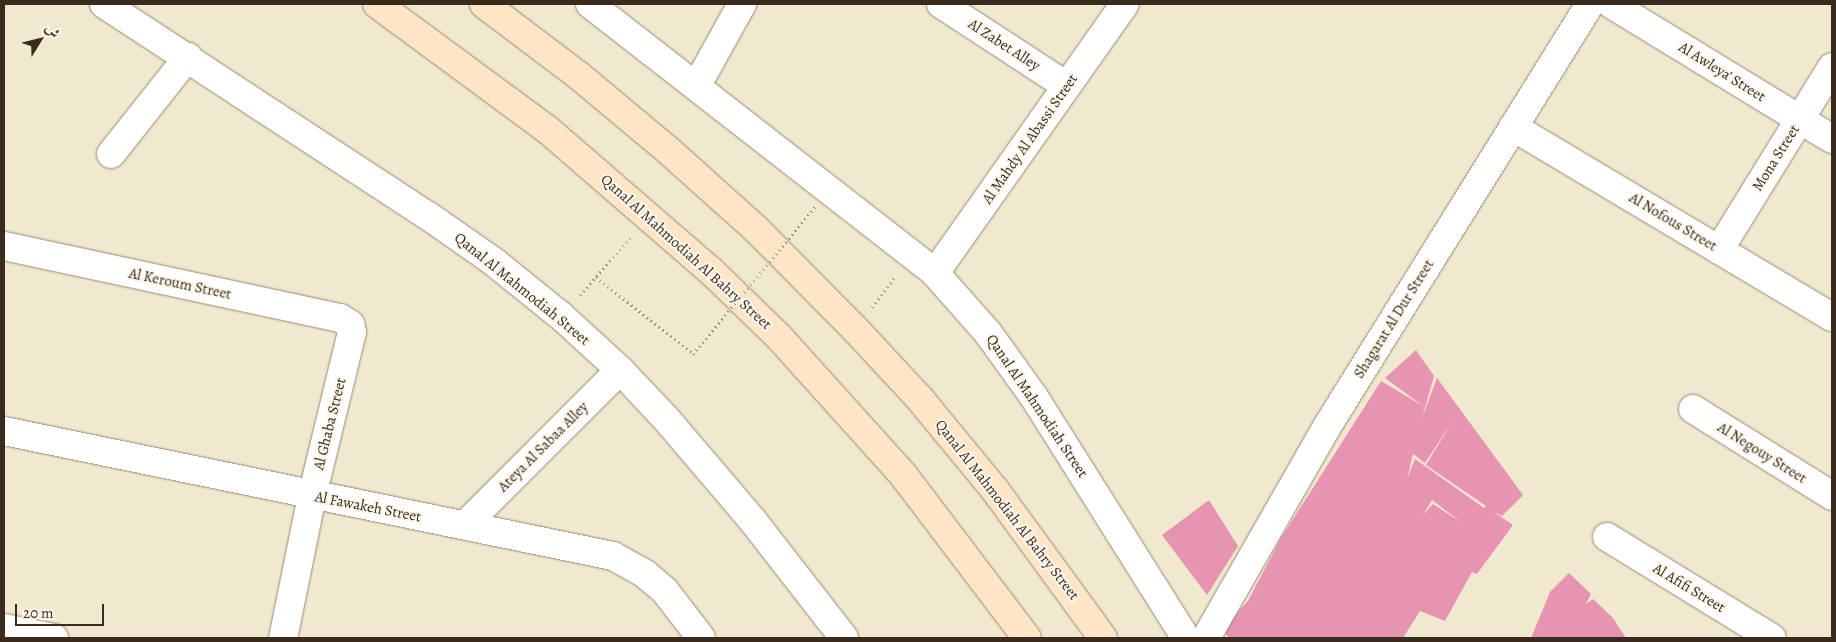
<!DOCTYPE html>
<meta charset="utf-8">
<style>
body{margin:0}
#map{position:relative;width:1836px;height:642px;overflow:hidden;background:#f1e9cf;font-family:Alegreya,Amiri,serif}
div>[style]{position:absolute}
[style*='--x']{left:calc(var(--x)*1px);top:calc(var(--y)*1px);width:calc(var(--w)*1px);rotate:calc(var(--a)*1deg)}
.building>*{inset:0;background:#e793b2}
.path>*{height:3px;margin-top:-1.5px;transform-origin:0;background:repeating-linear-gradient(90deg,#968a76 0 1px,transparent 0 5px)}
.roads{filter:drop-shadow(0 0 1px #968a76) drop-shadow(0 0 1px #968a76)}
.minor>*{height:28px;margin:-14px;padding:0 14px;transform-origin:14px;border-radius:14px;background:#fff}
.tertiary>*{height:28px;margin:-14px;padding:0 14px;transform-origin:14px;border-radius:14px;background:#fff}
.secondary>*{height:28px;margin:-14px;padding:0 14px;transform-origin:14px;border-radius:14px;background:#fde5c5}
.path-bridge>*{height:3px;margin-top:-1.5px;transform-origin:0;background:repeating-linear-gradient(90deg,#968a76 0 1px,transparent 0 5px)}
span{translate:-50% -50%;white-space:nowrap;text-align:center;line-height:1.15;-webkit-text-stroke:4px #fbf7ec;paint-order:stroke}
.street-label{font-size:15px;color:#3b2a1e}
.frame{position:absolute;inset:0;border:5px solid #3b2a1e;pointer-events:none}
.north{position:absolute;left:15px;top:15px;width:50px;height:50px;-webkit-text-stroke:4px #fbf7ec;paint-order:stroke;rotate:54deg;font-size:14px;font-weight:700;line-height:20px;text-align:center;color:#3b2a1e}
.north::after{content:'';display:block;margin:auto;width:18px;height:22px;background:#3b2a1e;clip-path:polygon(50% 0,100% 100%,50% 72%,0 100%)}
.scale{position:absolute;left:15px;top:604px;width:89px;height:22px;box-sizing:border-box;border:2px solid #3b2a1e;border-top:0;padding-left:6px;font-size:15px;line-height:18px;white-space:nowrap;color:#3b2a1e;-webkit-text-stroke:4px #fbf7ec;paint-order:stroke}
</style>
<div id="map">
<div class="building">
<i style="clip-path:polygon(evenodd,1416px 350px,1434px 376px,1422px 418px,1437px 378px,1523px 495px,1502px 516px,1494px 512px,1513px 525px,1477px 574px,1472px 572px,1445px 621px,1420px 611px,1393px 594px,1420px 611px,1403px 638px,1229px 638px,1222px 629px,1248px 601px,1281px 538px,1381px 381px,1423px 406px,1385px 378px,1416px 350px,1452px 422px,1426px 465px,1486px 506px,1484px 508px,1415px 459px,1407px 479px,1413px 454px,1425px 463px,1452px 422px,1416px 350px,1432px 500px,1461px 522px,1433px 504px,1423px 515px,1432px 500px)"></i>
<i style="clip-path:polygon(1209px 500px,1238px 546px,1207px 595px,1162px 535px)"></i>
<i style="clip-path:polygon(1569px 573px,1591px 594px,1586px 604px,1593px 599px,1613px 618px,1626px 638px,1531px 638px,1550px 592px)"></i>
</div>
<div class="path">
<i style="--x:596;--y:277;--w:124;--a:38.4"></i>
<i style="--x:580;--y:295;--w:76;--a:-48.7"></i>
<i style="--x:872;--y:307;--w:36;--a:-53"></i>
</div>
<div class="roads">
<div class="minor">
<i style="--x:941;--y:4;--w:150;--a:33.1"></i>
<i style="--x:1611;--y:4;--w:259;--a:31.4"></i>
<i style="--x:697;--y:85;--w:93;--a:-60.9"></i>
<i style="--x:1513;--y:127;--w:371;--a:30.8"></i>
<i style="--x:111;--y:154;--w:124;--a:-51.6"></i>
<i style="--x:4;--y:246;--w:344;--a:12.1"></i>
<i style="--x:340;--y:318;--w:12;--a:31"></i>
<i style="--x:350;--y:324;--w:8;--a:76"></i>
<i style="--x:352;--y:332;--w:169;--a:103.7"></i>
<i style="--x:312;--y:496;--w:145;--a:101.5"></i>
<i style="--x:1719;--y:250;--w:215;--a:-58.3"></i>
<i style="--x:935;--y:273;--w:329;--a:-54.8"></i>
<i style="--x:1693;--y:409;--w:164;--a:32"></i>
<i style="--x:4;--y:431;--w:622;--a:11.6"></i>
<i style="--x:613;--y:556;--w:37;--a:29"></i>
<i style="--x:645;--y:574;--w:26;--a:40"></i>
<i style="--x:665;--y:591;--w:59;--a:52.5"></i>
<i style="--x:465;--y:525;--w:219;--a:-45"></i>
<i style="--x:1607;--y:537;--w:193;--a:31.5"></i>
<i style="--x:4;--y:628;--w:51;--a:11.3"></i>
<i style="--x:1206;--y:638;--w:245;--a:-60.2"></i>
<i style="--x:1328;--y:425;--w:496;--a:-58.1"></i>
</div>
<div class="tertiary">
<i style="--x:104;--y:4;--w:386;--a:33.2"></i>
<i style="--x:427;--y:215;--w:82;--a:35"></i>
<i style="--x:494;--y:262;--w:86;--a:38.9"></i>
<i style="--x:561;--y:316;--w:80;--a:42.5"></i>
<i style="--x:620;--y:370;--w:70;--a:46.7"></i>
<i style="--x:668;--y:421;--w:131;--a:49.6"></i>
<i style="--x:753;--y:521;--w:148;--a:52.1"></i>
<i style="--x:590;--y:4;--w:437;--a:37.9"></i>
<i style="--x:935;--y:273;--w:80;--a:48.5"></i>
<i style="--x:988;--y:333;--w:79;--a:54.3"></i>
<i style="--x:1034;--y:397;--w:285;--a:57.8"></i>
</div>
<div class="secondary">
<i style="--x:377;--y:4;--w:212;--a:36.4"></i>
<i style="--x:548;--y:130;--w:217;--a:40.9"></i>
<i style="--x:712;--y:272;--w:93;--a:44.1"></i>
<i style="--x:779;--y:337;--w:187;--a:48"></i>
<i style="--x:904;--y:476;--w:203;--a:52.8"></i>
<i style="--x:484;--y:4;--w:118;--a:37.1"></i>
<i style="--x:578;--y:75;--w:119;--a:39.9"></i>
<i style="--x:669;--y:151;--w:118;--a:41.9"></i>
<i style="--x:757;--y:230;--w:139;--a:45.3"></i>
<i style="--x:855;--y:329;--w:96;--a:47.1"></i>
<i style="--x:920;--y:399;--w:118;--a:50.5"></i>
<i style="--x:995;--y:490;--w:183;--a:53.9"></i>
</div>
</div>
<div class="path-bridge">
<i style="--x:693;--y:354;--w:192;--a:-50.3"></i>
</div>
<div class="street-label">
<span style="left:1004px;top:45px;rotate:33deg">Al Zabet Alley</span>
<span style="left:1722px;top:72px;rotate:32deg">Al Awleya' Street</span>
<span style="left:1030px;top:139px;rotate:-55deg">Al Mahdy Al Abassi Street</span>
<span style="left:1776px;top:158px;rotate:-58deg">Mona Street</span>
<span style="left:1673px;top:222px;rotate:31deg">Al Nofous Street</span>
<span style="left:686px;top:252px;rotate:42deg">Qanal Al Mahmodiah Al Bahry Street</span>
<span style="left:180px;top:284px;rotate:12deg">Al Keroum Street</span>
<span style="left:522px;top:289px;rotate:39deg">Qanal Al Mahmodiah Street</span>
<span style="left:1394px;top:319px;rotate:-58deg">Shagarat Al Dur Street</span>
<span style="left:1037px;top:406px;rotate:56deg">Qanal Al Mahmodiah Street</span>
<span style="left:330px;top:424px;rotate:-76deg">Al Ghaba Street</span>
<span style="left:543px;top:447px;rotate:-45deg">Ateya Al Sabaa Alley</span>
<span style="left:1762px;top:453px;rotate:32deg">Al Negouy Street</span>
<span style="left:368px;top:507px;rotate:11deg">Al Fawakeh Street</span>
<span style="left:1007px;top:510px;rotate:52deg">Qanal Al Mahmodiah Al Bahry Street</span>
<span style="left:1689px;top:588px;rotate:31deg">Al Afifi Street</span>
</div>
<div class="frame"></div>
<div class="north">ش</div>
<div class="scale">20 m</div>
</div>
